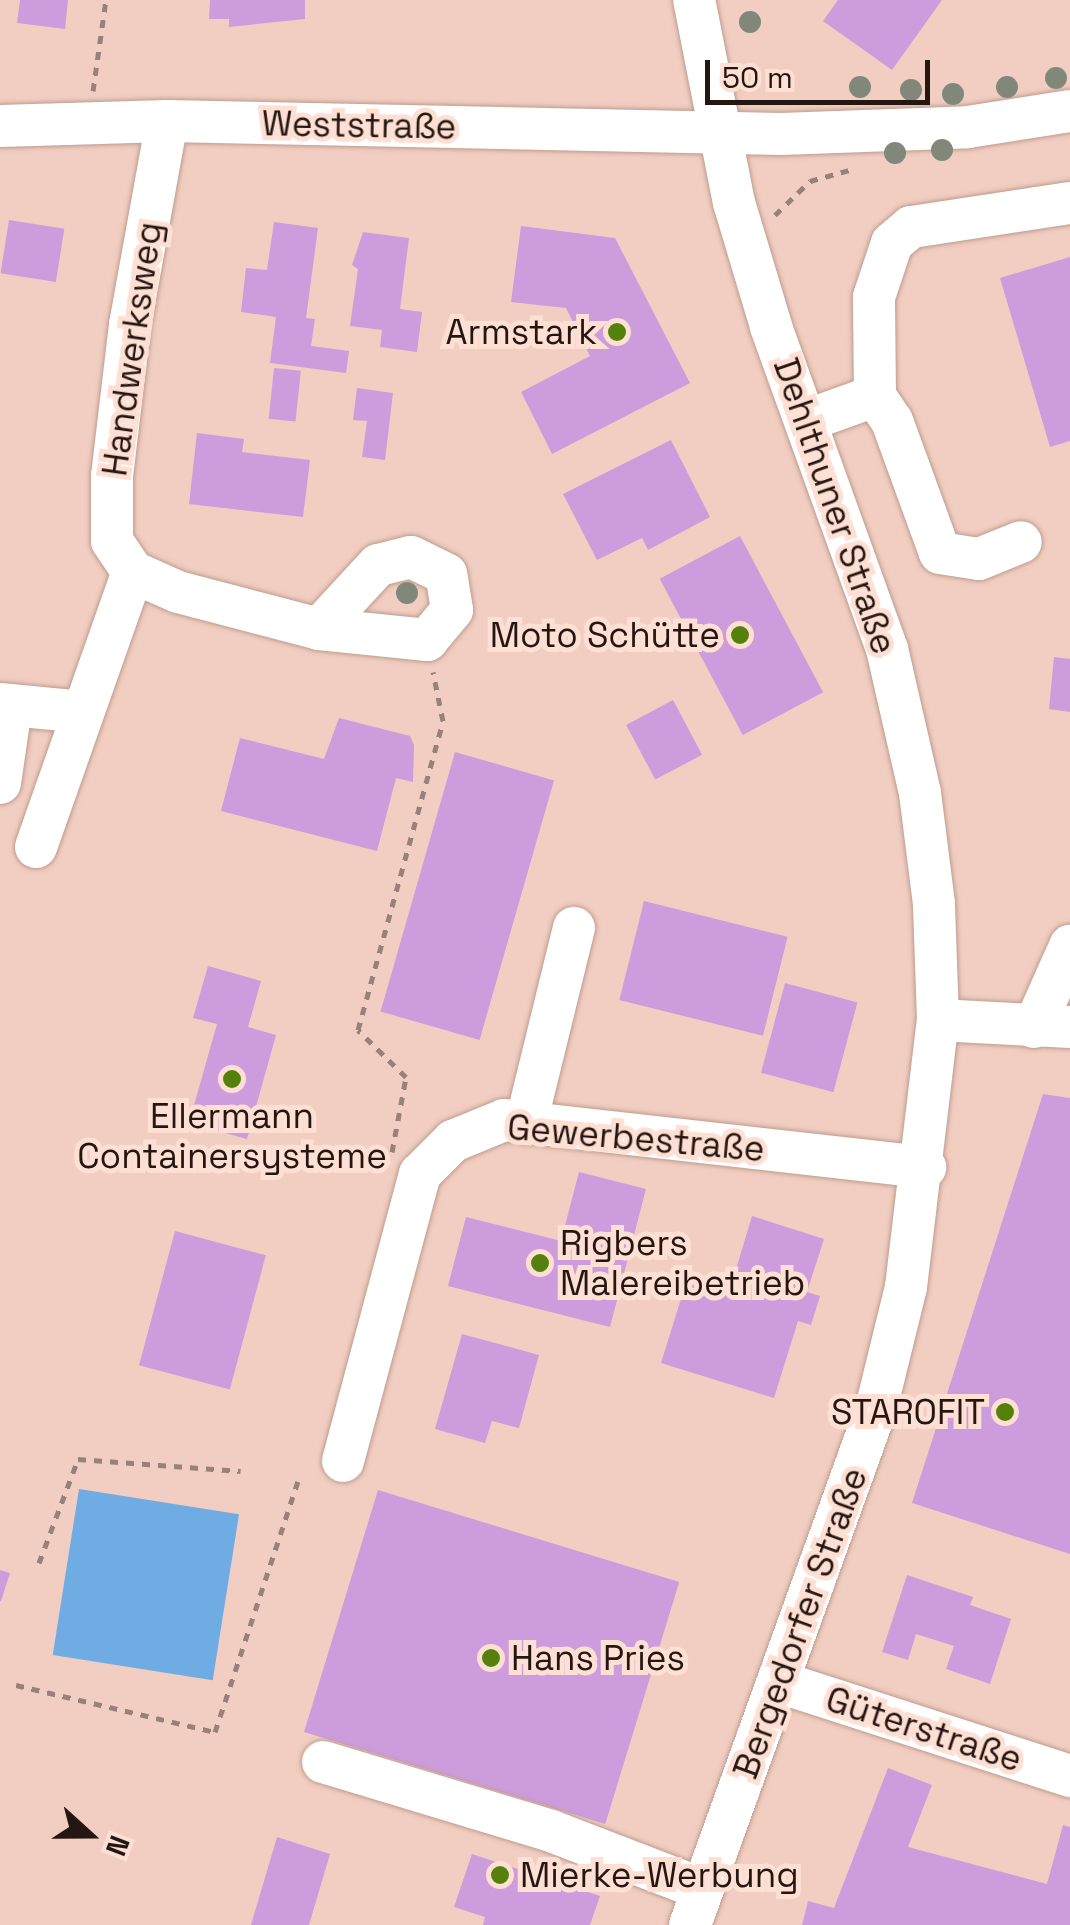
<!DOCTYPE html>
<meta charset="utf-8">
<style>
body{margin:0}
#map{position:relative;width:1070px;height:1925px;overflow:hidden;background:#fddfd3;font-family:"Space Grotesk",sans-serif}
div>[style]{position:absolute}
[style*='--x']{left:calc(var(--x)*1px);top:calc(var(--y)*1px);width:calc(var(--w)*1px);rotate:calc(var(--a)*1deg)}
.built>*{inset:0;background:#f1cec1;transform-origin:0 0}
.water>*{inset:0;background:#70ace4;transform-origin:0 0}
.building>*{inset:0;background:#cd9cdc;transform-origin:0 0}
.path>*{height:5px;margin-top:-2.5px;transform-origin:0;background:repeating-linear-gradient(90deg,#978179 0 8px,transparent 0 16px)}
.roads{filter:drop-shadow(0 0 2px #bf9c8e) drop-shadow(0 0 2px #bf9c8e)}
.minor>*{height:42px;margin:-21px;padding:0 21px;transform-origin:21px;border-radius:21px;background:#fff}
.trees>*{width:22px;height:22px;margin:-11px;border-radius:50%;background:#818879}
.dots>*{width:28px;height:28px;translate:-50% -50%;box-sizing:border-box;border:5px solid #fddfd3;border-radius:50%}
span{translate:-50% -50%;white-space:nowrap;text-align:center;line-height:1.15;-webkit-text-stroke:10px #fddfd3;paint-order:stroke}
.street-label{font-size:35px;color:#241712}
.poi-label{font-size:35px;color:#241712}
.right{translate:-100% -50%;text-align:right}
.left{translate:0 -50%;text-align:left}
.north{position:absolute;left:40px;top:1785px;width:100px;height:100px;-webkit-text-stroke:8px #fddfd3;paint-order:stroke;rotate:111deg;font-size:28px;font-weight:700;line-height:40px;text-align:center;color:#241712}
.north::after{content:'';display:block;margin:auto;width:35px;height:45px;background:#241712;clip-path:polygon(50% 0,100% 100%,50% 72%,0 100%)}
.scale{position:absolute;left:705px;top:60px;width:225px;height:45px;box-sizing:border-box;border:5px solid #241712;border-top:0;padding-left:12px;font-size:30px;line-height:35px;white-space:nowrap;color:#241712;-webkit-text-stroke:8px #fddfd3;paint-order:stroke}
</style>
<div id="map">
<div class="built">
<i style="left:0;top:0;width:1070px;height:1925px"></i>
</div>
<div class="water">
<i style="left:79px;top:1489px;width:162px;height:168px;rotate:9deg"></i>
</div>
<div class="building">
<i style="clip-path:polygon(20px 0,68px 0,65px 29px,17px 23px)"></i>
<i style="clip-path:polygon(210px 0,305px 0,305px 19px,229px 27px,229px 19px,209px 19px)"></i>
<i style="clip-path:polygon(838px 0,942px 0,892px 70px,823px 21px)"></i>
<i style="left:9px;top:220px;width:56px;height:54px;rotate:9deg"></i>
<i style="clip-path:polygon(274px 222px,318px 228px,306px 318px,315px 319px,311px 346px,349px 351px,346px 373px,270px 363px,276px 317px,241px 312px,246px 268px,267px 270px)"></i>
<i style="clip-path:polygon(521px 226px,615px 238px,690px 383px,552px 454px,521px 392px,590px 356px,566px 308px,511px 302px)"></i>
<i style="clip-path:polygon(363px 232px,409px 238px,400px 309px,422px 312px,417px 352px,380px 347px,382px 330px,350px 326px,358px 269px,352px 265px)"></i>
<i style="clip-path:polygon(1070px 257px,1070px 441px,1050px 447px,1000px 278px)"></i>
<i style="left:274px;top:368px;width:27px;height:51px;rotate:6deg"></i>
<i style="clip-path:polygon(357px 388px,393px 393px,385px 460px,362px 457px,367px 421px,353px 420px)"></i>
<i style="clip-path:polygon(197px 433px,244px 439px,242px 452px,310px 460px,303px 517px,189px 504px)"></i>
<i style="clip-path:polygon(671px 440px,710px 517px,648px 550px,642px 538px,597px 560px,563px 494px)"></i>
<i style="left:740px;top:536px;width:177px;height:91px;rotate:62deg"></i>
<i style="clip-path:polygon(1054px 657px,1070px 659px,1070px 712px,1049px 709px)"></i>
<i style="left:673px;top:700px;width:62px;height:53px;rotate:62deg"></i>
<i style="clip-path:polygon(339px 718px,410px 736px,414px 745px,413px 782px,396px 778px,377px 851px,221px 811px,240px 738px,324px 759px)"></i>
<i style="left:455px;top:752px;width:103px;height:270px;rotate:16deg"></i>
<i style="left:644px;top:901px;width:148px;height:102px;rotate:14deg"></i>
<i style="clip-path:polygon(208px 966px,261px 981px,248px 1027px,276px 1035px,247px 1139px,189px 1123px,217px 1024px,193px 1018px)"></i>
<i style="left:785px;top:983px;width:75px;height:93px;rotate:15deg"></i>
<i style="clip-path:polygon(1043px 1094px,1070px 1098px,1070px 1554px,912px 1503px)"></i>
<i style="clip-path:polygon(579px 1172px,646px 1189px,610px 1327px,448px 1286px,466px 1217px,561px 1241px)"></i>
<i style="clip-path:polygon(752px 1216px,824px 1239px,807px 1292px,820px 1296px,811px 1325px,798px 1321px,774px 1398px,661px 1363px,686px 1283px,728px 1296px)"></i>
<i style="left:175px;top:1231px;width:94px;height:139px;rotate:15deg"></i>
<i style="clip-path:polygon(462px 1334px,539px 1355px,519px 1428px,492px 1421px,485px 1443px,435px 1429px)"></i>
<i style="left:378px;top:1490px;width:315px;height:253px;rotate:17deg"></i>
<i style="clip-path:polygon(0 1570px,10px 1573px,1px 1601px,0 1601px)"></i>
<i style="clip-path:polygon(907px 1575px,973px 1597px,970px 1605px,1011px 1619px,990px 1684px,946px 1669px,954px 1646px,916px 1634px,908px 1660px,882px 1652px)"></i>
<i style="clip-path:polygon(888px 1768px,932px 1785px,908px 1847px,1047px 1884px,1063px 1825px,1070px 1827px,1070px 1925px,802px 1925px,808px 1901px,834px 1908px)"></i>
<i style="clip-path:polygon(277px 1837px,330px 1854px,309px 1925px,251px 1925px)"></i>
<i style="clip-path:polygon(472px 1854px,600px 1896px,590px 1925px,483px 1925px,485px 1917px,454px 1907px)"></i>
</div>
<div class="path">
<i style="--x:93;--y:91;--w:92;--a:-81.9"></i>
<i style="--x:775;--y:215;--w:49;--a:-44.2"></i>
<i style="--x:810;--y:181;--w:45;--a:-15.6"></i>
<i style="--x:392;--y:1152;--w:76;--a:-79.4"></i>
<i style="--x:406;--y:1077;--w:67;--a:-135.6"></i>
<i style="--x:358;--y:1030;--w:320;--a:-74.6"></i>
<i style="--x:443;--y:721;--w:50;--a:-101.5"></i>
<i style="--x:39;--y:1563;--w:111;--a:-69.4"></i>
<i style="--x:78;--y:1459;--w:163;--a:4.2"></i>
<i style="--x:16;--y:1685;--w:204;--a:13.3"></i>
<i style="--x:215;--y:1732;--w:264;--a:-71.7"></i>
</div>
<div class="roads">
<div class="minor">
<i style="--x:167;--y:121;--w:207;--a:100.3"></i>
<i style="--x:130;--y:325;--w:152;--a:96.8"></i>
<i style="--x:112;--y:476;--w:65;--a:90"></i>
<i style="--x:112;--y:541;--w:37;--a:56"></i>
<i style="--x:133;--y:572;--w:49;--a:24"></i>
<i style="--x:178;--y:592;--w:146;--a:14.7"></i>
<i style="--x:319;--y:629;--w:109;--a:5.8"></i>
<i style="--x:427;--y:640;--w:39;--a:-50"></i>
<i style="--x:452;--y:610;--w:36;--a:-99"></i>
<i style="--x:446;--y:574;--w:39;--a:-154"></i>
<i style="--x:411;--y:557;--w:34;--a:166"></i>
<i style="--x:378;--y:565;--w:87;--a:132.7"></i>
<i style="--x:0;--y:126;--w:167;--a:-1.7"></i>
<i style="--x:167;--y:121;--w:614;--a:1.21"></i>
<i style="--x:781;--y:134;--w:187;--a:-2.1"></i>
<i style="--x:968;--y:127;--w:103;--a:-8.9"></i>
<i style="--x:875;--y:396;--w:30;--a:56"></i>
<i style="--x:892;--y:421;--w:140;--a:70"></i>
<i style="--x:940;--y:553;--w:39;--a:9"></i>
<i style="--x:979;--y:559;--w:45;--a:-22"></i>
<i style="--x:808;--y:420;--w:71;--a:-19.7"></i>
<i style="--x:875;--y:396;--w:99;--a:-90.6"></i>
<i style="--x:874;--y:297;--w:57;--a:-71.6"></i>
<i style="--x:892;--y:243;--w:25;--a:-40"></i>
<i style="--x:911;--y:227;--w:161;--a:-8.6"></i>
<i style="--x:0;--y:704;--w:83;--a:5.5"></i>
<i style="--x:0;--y:783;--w:76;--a:-81.7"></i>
<i style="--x:36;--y:847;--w:292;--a:-70.6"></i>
<i style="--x:938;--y:1020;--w:132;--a:3"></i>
<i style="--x:1034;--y:1027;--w:89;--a:-66"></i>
<i style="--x:526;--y:1123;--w:201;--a:-76.2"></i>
<i style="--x:343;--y:1461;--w:297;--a:-75"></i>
<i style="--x:420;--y:1174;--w:47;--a:-45"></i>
<i style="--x:453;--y:1141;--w:55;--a:-22.4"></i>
<i style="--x:504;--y:1120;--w:424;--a:6.4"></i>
<i style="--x:779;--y:1682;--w:306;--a:17.9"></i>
<i style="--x:323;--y:1762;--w:238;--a:16.8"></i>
<i style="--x:551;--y:1831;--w:162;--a:21"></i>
<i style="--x:690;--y:1925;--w:548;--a:-70.18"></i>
<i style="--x:876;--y:1409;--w:126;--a:-76.2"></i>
<i style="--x:906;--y:1287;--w:269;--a:-83.2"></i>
<i style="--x:938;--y:1020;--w:116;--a:-92"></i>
<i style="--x:934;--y:904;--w:112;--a:-97.2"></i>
<i style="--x:920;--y:793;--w:148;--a:-102.9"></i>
<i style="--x:887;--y:649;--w:343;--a:-109.8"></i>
<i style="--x:771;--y:326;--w:128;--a:-106.7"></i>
<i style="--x:734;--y:203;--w:207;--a:-101.1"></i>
</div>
</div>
<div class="trees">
<i style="left:750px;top:22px"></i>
<i style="left:1056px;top:78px"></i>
<i style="left:860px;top:87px"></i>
<i style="left:1007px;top:87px"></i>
<i style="left:911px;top:90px"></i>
<i style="left:953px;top:94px"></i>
<i style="left:942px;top:150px"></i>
<i style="left:895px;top:153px"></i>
<i style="left:407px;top:593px"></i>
</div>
<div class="dots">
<i style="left:617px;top:332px;background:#54810b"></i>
<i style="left:740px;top:635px;background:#54810b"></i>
<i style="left:232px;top:1079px;background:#54810b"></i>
<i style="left:540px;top:1263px;background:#54810b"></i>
<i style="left:1005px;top:1412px;background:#54810b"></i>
<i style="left:491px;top:1658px;background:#54810b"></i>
<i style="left:500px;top:1875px;background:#54810b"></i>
</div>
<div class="street-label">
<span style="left:359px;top:125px;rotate:1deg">Weststraße</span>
<span style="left:132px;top:349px;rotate:-82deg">Handwerksweg</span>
<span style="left:835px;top:506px;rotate:71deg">Dehlthuner Straße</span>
<span style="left:636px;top:1138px;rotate:5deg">Gewerbestraße</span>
<span style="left:800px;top:1623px;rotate:-70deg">Bergedorfer Straße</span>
<span style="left:924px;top:1729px;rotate:18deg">Güterstraße</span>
</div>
<div class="poi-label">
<span class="right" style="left:597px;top:332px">Armstark</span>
<span class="right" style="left:720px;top:635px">Moto Schütte</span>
<span style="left:232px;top:1136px">Ellermann<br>Containersysteme</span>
<span class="left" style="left:560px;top:1263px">Rigbers<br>Malereibetrieb</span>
<span class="right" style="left:985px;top:1412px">STAROFIT</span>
<span class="left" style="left:511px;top:1658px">Hans Pries</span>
<span class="left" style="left:520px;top:1875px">Mierke-Werbung</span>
</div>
<div class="north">N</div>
<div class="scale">50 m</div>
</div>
